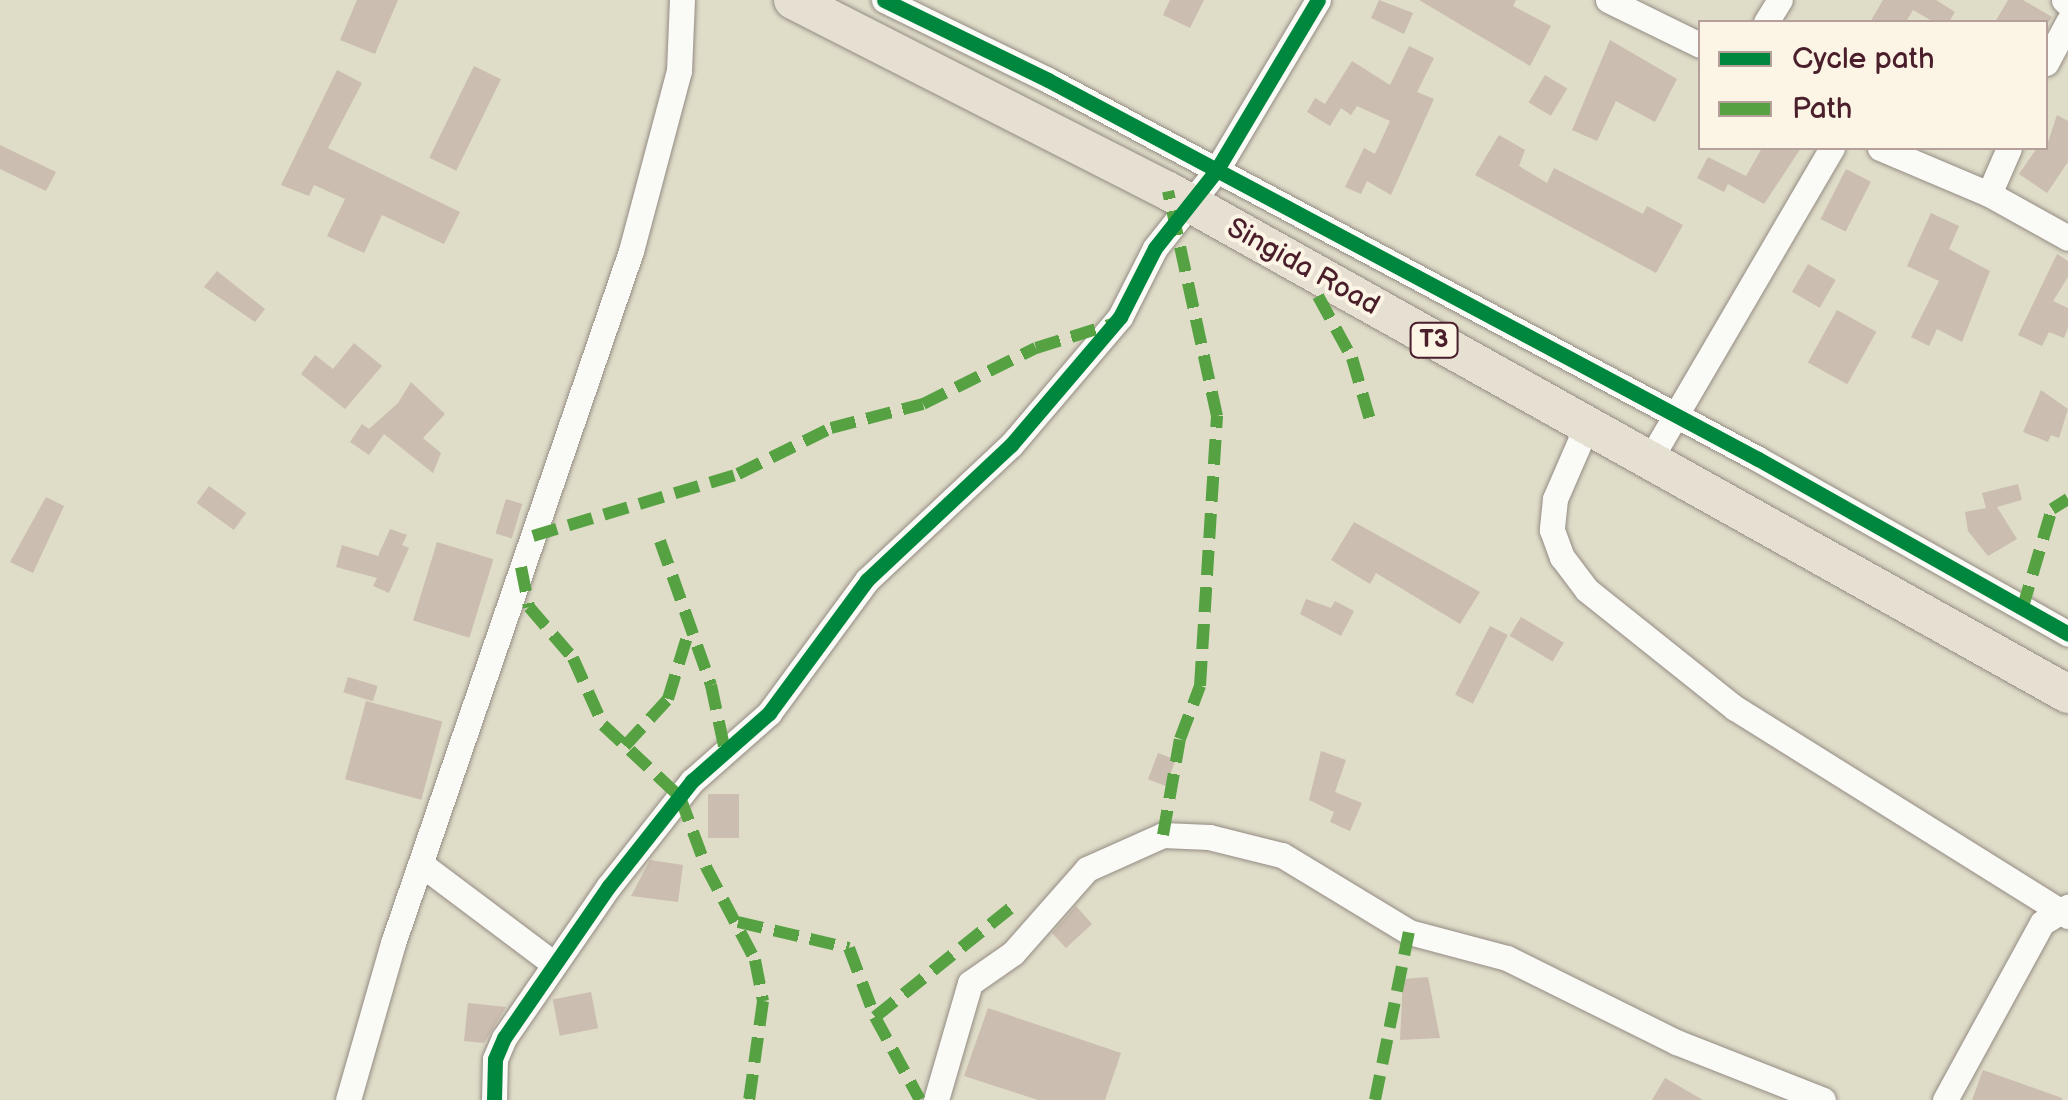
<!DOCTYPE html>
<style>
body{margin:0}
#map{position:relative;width:2068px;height:1100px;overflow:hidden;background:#dfdcc8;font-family:"Balsamiq Sans",sans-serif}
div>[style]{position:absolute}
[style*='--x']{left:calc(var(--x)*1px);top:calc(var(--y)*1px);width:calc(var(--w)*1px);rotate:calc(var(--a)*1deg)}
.building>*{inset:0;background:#cbbdaf;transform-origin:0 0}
.roads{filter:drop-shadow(0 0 2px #948b83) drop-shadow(0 0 2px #948b83)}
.minor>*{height:25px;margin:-12.5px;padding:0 12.5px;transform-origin:12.5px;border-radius:12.5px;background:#fafaf7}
.highway>*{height:38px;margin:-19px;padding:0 19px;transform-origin:19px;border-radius:19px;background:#e5e0d2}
.quiet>*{height:12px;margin-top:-6px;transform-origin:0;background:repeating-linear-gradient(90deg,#56a243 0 25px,transparent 0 37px)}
.cycleway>*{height:15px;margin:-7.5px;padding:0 7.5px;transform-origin:7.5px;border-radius:7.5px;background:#00873e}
span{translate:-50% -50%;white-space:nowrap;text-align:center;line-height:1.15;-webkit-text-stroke:8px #fcf5e5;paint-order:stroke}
.shield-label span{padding:2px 8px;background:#fcf5e5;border:2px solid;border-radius:8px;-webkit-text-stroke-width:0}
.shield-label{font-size:25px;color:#4a1f2b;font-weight:700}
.street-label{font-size:28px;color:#4a1f2b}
.legend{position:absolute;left:1698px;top:20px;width:350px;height:130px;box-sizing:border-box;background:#fcf5e5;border:2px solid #b59f9b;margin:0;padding:12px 18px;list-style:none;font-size:30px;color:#4a1f2b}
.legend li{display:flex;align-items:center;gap:20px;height:50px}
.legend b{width:50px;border:2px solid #b59f9b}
</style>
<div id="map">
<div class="building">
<i style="clip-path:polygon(357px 0,398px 0,375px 54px,340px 40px)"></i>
<i style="clip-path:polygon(1170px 0,1204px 0,1190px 28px,1163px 15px)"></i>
<i style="clip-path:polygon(1379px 0,1413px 13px,1404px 34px,1371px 18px)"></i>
<i style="clip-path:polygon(1419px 0,1516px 0,1513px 6px,1551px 26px,1530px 66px)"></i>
<i style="clip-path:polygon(1883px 0,1936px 0,1955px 12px,1949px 22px,1934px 22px,1913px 10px,1906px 22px,1870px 22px)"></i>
<i style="clip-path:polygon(2008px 0,2023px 0,2052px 17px,2049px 22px,1995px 22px)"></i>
<i style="clip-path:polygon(1610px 40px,1677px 79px,1655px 122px,1616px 101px,1597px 141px,1572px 130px)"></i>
<i style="clip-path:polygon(1409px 46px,1434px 58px,1417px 92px,1434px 99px,1391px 195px,1367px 181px,1361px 194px,1345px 187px,1364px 148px,1375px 154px,1390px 121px,1357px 106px,1351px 115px,1341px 108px,1330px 126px,1307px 112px,1315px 98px,1325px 104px,1352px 61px,1390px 85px)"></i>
<i style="left:474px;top:66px;width:30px;height:102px;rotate:26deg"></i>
<i style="clip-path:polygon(337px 70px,362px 83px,328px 148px,460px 212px,444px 244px,382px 215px,364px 253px,327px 236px,345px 199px,314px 185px,309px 196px,281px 185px)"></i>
<i style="left:1545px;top:75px;width:26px;height:32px;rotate:31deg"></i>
<i style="clip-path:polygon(2057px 115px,2068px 121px,2068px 162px,2047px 193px,2019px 174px,2037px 148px,2046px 148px)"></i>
<i style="clip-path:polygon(1499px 135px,1525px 150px,1519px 166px,1547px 183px,1554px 168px,1643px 214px,1647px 206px,1683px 225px,1656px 273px,1475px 175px)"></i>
<i style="clip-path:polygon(0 145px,56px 172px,46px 191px,0 169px)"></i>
<i style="clip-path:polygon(1762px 148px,1801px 148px,1764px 204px,1728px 184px,1724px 192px,1697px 178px,1708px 157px,1746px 176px)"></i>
<i style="left:1846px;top:169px;width:28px;height:56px;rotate:27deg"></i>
<i style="clip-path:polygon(1931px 213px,1959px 226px,1949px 249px,1990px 271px,1962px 342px,1937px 329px,1929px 346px,1911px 337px,1939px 281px,1907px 266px)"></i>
<i style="clip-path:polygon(2057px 254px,2068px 261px,2068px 277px,2053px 301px,2068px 308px,2068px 328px,2064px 338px,2049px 332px,2042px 346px,2018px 335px)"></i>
<i style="left:1808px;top:264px;width:32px;height:32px;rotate:30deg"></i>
<i style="clip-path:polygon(217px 271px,265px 309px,255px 322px,204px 287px)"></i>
<i style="left:1837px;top:310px;width:45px;height:60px;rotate:29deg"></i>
<i style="clip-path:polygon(354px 343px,382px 366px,345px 409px,301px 374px,315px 355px,333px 369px)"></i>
<i style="clip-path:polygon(411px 382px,445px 414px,423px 438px,441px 453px,433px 473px,384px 434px,369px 455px,350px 442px,362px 424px,369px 429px,398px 403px)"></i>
<i style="clip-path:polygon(2041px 390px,2068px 409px,2059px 438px,2051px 435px,2048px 442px,2023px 432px)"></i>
<i style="clip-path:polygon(2018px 484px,2022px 500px,1997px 507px,2017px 539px,1988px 556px,1968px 531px,1965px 512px,1986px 508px,1982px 493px)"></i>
<i style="left:209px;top:486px;width:46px;height:21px;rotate:36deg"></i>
<i style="clip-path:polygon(46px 497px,64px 506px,33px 573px,10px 562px)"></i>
<i style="left:506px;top:499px;width:17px;height:36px;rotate:17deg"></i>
<i style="clip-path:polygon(1354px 522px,1480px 592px,1460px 624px,1376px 573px,1370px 584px,1331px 560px)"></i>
<i style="clip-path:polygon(390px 529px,407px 535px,402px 545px,409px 548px,389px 593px,373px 586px,377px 578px,336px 567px,342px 545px,378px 556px)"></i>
<i style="left:437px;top:542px;width:59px;height:82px;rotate:17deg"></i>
<i style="clip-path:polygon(1306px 599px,1331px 608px,1335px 601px,1354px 611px,1341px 636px,1300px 614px)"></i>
<i style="left:1521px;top:617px;width:50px;height:22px;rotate:31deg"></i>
<i style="left:1490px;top:626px;width:20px;height:77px;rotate:27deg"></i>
<i style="left:348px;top:677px;width:31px;height:16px;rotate:17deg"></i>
<i style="left:366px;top:701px;width:79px;height:81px;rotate:15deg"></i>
<i style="clip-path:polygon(1321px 751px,1346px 760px,1335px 792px,1362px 803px,1350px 831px,1330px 822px,1334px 812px,1309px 800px)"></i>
<i style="left:1158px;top:753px;width:19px;height:28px;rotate:21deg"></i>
<i style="left:708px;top:794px;width:31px;height:44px"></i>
<i style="clip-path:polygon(650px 860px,683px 865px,678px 902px,631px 896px)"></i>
<i style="clip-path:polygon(1076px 906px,1092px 924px,1066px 948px,1052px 933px)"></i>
<i style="clip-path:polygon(1428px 977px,1440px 1038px,1400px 1040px,1403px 979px)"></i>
<i style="left:591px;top:992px;width:37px;height:39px;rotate:79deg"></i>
<i style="clip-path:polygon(468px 1003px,506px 1007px,484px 1043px,464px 1041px)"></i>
<i style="clip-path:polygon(988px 1008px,1121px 1053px,1105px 1100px,1038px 1100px,964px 1076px)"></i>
<i style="clip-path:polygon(1983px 1070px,2062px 1098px,2062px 1100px,1972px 1100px)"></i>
<i style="clip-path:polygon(1665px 1078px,1703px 1100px,1652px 1100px)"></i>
</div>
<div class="roads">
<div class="minor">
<i style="--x:884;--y:0;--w:182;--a:26"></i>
<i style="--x:1048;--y:80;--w:805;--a:28.09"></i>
<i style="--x:1758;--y:459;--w:356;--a:29.4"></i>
<i style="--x:1608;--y:0;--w:102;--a:26.1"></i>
<i style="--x:2064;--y:0;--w:6;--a:45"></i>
<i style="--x:1766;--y:22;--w:26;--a:-58"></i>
<i style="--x:2046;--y:63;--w:47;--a:-61.8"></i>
<i style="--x:1880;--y:148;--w:118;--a:22.9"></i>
<i style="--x:1989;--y:194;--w:90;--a:29.1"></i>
<i style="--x:1989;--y:194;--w:50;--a:-66.5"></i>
<i style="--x:1587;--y:425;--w:81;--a:113.4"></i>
<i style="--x:1555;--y:499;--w:31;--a:96"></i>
<i style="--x:1552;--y:530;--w:29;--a:70"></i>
<i style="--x:1562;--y:557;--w:41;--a:52.9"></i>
<i style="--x:1587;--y:590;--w:189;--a:38.6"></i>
<i style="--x:1735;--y:708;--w:393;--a:32"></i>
<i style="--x:1649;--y:461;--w:363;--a:-59.7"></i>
<i style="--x:421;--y:864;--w:166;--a:36.9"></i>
<i style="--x:348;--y:1100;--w:163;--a:-74"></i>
<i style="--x:393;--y:943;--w:732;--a:-71.02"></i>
<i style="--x:631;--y:251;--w:186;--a:-75.1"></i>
<i style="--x:679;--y:71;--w:71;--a:-87.6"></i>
<i style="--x:494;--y:1100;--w:41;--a:-88.6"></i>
<i style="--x:495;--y:1059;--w:23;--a:-67"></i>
<i style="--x:504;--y:1038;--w:185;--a:-55.4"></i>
<i style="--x:609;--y:886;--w:134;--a:-51.7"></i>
<i style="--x:692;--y:781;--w:103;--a:-41.4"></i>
<i style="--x:769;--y:713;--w:165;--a:-53.6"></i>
<i style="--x:867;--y:580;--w:197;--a:-43.2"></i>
<i style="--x:1011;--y:445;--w:168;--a:-49.6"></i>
<i style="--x:1120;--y:317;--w:77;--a:-63.1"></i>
<i style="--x:1155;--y:248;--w:98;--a:-51.6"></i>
<i style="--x:1216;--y:171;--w:199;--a:-59.2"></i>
<i style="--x:936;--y:1100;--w:122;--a:-73.8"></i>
<i style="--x:970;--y:983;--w:52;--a:-34.9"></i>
<i style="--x:1013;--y:953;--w:112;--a:-48.6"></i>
<i style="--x:1087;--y:869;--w:83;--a:-24.1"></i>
<i style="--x:1163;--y:835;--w:46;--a:2.5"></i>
<i style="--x:1209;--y:837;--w:75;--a:13.9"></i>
<i style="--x:1282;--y:855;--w:149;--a:31.2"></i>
<i style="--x:1409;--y:932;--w:101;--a:14.9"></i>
<i style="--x:1507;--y:958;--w:189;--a:26.4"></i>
<i style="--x:1676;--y:1042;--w:158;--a:21.5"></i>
<i style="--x:1945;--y:1100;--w:202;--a:-61.3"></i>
<i style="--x:2042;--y:923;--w:31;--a:-32"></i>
</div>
<div class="highway">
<i style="--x:793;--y:0;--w:421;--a:27"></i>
<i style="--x:1168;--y:191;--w:1031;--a:29.2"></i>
</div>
</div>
<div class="quiet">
<i style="--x:1318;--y:296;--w:71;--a:61.3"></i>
<i style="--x:1352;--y:358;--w:65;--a:73.8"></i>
<i style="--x:533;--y:536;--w:214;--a:-16.8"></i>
<i style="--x:738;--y:474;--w:104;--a:-26.3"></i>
<i style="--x:831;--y:428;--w:95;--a:-14.6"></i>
<i style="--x:923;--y:404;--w:126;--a:-26.4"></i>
<i style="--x:1036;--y:348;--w:80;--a:-17.5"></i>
<i style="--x:660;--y:541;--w:153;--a:70.5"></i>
<i style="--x:711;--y:685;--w:67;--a:78"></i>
<i style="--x:521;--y:567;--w:41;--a:78.7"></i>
<i style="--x:529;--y:607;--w:67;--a:49.2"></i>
<i style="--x:573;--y:658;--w:73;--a:65.9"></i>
<i style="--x:603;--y:725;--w:105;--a:43.1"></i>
<i style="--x:680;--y:797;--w:75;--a:69.6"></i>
<i style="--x:706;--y:867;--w:105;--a:62.2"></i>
<i style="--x:755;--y:960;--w:42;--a:79"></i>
<i style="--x:763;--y:1001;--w:100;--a:98"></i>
<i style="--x:2022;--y:610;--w:105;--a:-73.5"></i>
<i style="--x:2052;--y:509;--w:19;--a:-32"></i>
<i style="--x:625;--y:746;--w:64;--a:-47.5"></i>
<i style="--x:668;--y:699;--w:78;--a:-73"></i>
<i style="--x:1163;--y:835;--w:97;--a:-80"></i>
<i style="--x:1180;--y:739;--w:57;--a:-69.3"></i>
<i style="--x:1200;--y:686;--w:271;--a:-86.4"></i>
<i style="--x:1217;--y:416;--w:230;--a:-102.3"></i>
<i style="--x:738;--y:922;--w:114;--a:13.2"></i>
<i style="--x:849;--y:948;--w:74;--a:69.4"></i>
<i style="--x:875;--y:1017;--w:94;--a:61.5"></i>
<i style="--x:875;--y:1017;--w:182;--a:-38.8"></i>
<i style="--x:1375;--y:1100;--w:171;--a:-78.6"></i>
</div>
<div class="cycleway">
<i style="--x:884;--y:0;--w:182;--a:26"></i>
<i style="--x:1048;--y:80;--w:805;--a:28.09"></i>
<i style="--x:1758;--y:459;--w:356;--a:29.4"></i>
<i style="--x:494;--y:1100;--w:41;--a:-88.6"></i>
<i style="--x:495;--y:1059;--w:23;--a:-67"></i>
<i style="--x:504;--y:1038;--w:185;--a:-55.4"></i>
<i style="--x:609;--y:886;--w:134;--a:-51.7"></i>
<i style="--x:692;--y:781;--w:103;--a:-41.4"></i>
<i style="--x:769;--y:713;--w:165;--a:-53.6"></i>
<i style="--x:867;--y:580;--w:197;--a:-43.2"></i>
<i style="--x:1011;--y:445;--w:168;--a:-49.6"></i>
<i style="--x:1120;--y:317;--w:77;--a:-63.1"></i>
<i style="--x:1155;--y:248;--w:98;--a:-51.6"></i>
<i style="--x:1216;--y:171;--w:199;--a:-59.2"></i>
</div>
<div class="shield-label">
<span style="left:1434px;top:340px">T3</span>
</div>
<div class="street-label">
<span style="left:1303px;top:267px;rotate:29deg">Singida Road</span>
</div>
<ul class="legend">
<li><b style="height:12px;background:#00873e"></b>Cycle path</li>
<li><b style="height:12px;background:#56a243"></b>Path</li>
</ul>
</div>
